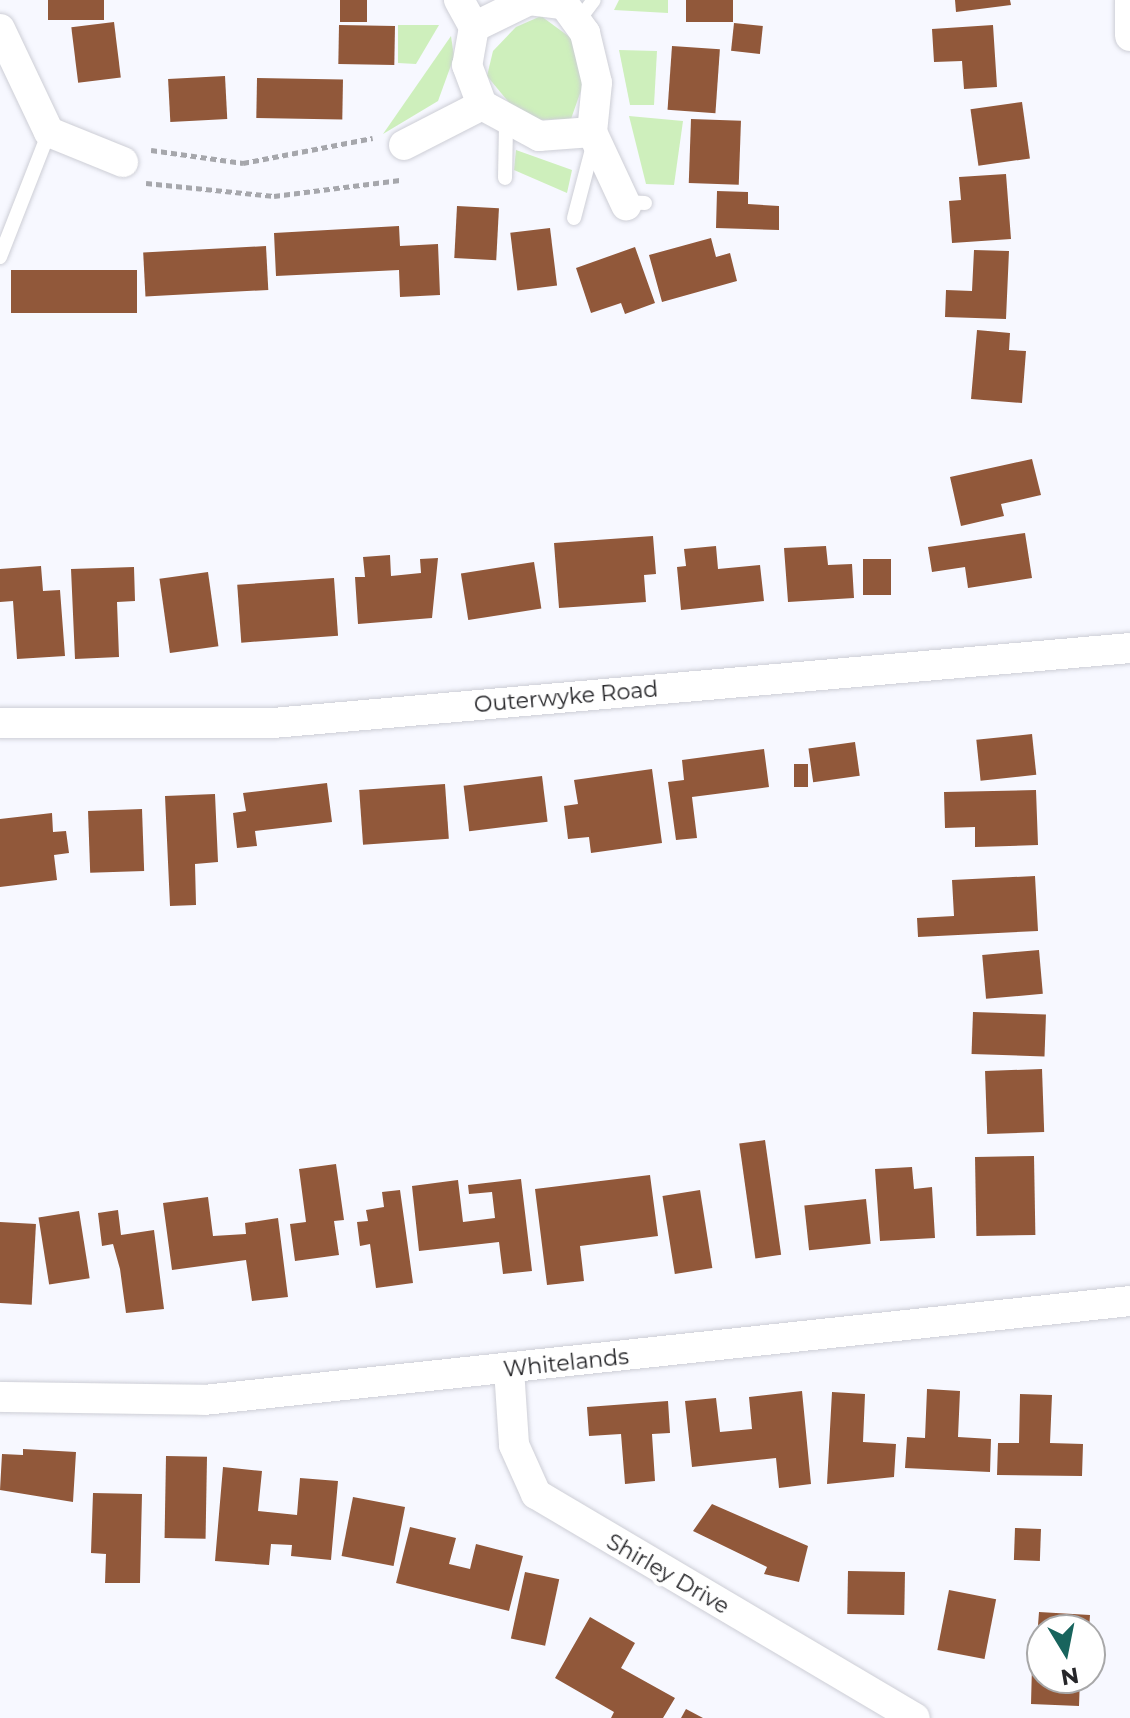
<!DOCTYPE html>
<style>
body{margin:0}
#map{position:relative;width:1130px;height:1718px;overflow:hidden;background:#f7f8ff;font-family:Montserrat,sans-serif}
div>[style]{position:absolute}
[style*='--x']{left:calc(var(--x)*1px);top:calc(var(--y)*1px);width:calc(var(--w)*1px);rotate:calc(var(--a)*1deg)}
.green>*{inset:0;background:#ceefbc}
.building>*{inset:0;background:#91583a;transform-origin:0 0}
.path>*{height:5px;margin-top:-2.5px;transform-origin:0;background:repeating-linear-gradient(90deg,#a6a7ac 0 6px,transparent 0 10px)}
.roads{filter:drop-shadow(0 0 2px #cdced6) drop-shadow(0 0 2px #cdced6)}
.service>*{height:14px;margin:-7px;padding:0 7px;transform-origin:7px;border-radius:7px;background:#fff}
.minor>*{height:30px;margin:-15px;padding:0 15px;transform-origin:15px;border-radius:15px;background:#fff}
span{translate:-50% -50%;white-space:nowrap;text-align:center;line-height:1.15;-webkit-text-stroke:8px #fff;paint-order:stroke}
.street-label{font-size:22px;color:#262629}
.north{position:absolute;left:1026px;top:1614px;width:80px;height:80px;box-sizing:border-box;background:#fff;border:2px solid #a8a8a9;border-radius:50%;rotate:170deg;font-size:22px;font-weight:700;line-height:32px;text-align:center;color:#262629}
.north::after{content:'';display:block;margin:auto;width:28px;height:36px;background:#18645d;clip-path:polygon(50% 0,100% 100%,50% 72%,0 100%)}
</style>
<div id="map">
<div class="green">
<i style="clip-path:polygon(619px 0,668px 0,668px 13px,614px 10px)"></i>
<i style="clip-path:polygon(541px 16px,571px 38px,584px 82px,571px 119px,539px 120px,511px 105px,487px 76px,493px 51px,516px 27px)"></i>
<i style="clip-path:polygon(398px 25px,439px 25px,416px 64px,398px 63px)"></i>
<i style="clip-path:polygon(451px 36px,454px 57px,438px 101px,383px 134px)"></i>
<i style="clip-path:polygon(619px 50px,657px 51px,654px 105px,630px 105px)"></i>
<i style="clip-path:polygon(629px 116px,683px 121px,674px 185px,646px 184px)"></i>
<i style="clip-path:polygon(516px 150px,572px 170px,567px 193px,514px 170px)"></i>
</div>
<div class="building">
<i style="left:48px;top:0;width:56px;height:20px"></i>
<i style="left:340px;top:0;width:27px;height:22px"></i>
<i style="left:686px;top:0;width:47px;height:22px"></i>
<i style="clip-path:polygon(955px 0,1010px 0,1011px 5px,956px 12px)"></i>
<i style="left:114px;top:22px;width:56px;height:43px;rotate:83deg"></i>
<i style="left:734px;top:23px;width:29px;height:28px;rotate:6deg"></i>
<i style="left:339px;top:25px;width:56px;height:39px;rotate:1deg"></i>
<i style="clip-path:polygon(993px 25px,997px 87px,964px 89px,962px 61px,934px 62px,932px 29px)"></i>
<i style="left:672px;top:46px;width:48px;height:64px;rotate:4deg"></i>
<i style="left:225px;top:76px;width:43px;height:57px;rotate:87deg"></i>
<i style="left:257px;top:78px;width:86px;height:40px;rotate:1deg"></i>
<i style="left:1022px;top:102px;width:57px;height:52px;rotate:82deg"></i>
<i style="left:691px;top:119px;width:50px;height:64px;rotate:2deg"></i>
<i style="clip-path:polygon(1006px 174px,1011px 239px,952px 243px,949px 201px,961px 200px,959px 177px)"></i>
<i style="clip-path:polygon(717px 191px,748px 192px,748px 204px,779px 206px,779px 230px,716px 228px)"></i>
<i style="left:457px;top:206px;width:42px;height:52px;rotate:3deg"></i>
<i style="clip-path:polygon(399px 226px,400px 246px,438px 244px,440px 295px,400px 297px,399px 270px,276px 276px,274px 233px)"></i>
<i style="left:550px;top:228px;width:58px;height:40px;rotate:83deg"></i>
<i style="clip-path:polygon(711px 238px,716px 257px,730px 253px,737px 281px,662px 302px,649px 255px)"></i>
<i style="left:266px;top:246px;width:44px;height:123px;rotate:87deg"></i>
<i style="clip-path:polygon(635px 247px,655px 303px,625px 314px,621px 303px,591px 313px,576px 268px)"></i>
<i style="clip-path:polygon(974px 250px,1009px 251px,1006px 319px,945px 317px,946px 290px,972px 291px)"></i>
<i style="left:137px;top:270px;width:43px;height:126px;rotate:90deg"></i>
<i style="clip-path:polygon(977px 330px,1010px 333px,1009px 350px,1026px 351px,1022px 403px,971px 399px)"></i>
<i style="clip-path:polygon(1032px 459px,1041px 495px,1001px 504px,1004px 516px,961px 526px,950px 477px)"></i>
<i style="clip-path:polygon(1025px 533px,1032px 578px,968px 588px,965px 567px,932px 572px,928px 547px)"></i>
<i style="clip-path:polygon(653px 536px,656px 574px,644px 575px,646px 602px,559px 608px,554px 543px)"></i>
<i style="clip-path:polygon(716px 546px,718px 569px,760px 565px,764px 601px,681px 610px,677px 567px,686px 566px,684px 549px)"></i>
<i style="clip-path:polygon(826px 546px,828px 565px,852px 564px,854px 598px,788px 602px,784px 548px)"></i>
<i style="clip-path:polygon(390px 555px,391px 576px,421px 573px,420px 559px,438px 558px,432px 618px,358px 624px,355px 577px,365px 577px,363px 557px)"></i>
<i style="left:863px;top:559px;width:28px;height:36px"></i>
<i style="left:534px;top:562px;width:47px;height:74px;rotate:81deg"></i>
<i style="clip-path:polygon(41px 566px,43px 591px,60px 590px,65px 656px,17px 659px,13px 601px,0 602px,0 569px)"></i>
<i style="clip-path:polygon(134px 567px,135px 601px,117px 602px,119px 657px,75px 659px,71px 569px)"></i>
<i style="left:208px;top:572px;width:75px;height:49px;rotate:82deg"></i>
<i style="left:334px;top:578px;width:58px;height:97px;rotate:86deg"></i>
<i style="left:1032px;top:734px;width:41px;height:56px;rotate:84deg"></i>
<i style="left:855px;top:742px;width:34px;height:47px;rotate:82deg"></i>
<i style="clip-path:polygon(764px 749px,769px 787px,692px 797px,697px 838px,676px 840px,668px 782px,684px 780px,682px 760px)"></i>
<i style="left:794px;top:764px;width:14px;height:23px"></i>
<i style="clip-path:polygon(652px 769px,662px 843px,591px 853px,589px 837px,568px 839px,564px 806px,578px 804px,574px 780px)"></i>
<i style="left:542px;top:776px;width:46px;height:79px;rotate:83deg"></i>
<i style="clip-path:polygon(327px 783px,332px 822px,255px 831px,257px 846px,237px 848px,233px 813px,246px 811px,243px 793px)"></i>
<i style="left:445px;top:784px;width:55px;height:86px;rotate:86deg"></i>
<i style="clip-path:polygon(1036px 790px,1038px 845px,975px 847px,975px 827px,945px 828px,944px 792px)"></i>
<i style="clip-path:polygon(215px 794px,218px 862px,195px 864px,196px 905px,170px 906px,165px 796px)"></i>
<i style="left:142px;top:809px;width:62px;height:54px;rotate:88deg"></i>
<i style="clip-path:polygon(52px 813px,53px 832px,66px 831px,69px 853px,54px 855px,57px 880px,0 887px,0 819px)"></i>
<i style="clip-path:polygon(1035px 876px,1038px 931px,918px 937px,917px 918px,954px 916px,952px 880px)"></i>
<i style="left:1039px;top:950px;width:44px;height:57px;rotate:85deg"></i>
<i style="left:973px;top:1012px;width:73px;height:42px;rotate:2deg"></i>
<i style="left:1042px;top:1069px;width:63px;height:57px;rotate:88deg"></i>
<i style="left:765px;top:1140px;width:116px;height:26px;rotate:82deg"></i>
<i style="left:1034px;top:1156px;width:79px;height:59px;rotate:89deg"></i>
<i style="clip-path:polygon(336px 1164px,344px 1220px,334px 1221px,339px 1255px,295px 1261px,290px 1224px,306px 1222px,299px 1169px)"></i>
<i style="clip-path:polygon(912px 1167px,914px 1189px,932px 1187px,935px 1238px,880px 1241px,875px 1169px)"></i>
<i style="clip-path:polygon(650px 1175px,658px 1236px,580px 1246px,584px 1281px,547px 1285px,535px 1189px)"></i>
<i style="clip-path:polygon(521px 1179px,532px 1271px,503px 1274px,499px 1242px,419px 1251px,412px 1186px,458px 1180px,463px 1222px,495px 1218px,492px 1192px,469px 1194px,468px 1185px)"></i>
<i style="clip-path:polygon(400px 1190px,413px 1283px,376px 1288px,370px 1244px,360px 1246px,357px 1222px,368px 1221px,366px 1210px,384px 1207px,382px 1192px)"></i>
<i style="left:700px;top:1190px;width:79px;height:38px;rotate:81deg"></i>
<i style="clip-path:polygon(208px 1197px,213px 1236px,246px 1234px,245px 1223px,278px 1218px,288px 1297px,252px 1301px,246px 1260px,172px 1270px,163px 1203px)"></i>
<i style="left:866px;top:1199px;width:45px;height:62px;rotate:84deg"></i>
<i style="clip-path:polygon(118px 1210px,121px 1235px,154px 1230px,164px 1309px,126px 1313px,120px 1269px,113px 1244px,102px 1246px,98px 1213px)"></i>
<i style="left:79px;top:1211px;width:68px;height:41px;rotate:81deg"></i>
<i style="left:0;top:1222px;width:36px;height:81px;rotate:3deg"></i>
<i style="clip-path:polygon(927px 1389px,960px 1391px,958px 1437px,991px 1439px,990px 1472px,905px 1468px,907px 1437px,925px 1438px)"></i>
<i style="clip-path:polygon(802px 1391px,811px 1484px,779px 1488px,776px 1458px,692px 1467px,685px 1401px,716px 1398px,720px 1432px,752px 1429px,749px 1397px)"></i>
<i style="clip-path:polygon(832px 1392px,865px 1394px,863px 1442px,896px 1444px,894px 1477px,827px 1484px)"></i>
<i style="clip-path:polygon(1020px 1394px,1052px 1395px,1050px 1443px,1083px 1444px,1082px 1476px,997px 1475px,998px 1443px,1019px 1443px)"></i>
<i style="clip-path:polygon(668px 1401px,670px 1433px,652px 1434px,655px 1481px,625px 1484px,621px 1434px,589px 1436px,587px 1407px)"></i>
<i style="clip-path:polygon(23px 1449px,76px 1452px,73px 1502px,0 1490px,2px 1454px,23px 1455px)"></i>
<i style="left:166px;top:1456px;width:41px;height:82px;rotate:1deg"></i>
<i style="clip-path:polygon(223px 1467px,262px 1471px,258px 1511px,297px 1515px,300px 1478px,338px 1481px,331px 1560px,291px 1556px,292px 1545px,271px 1544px,269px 1565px,215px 1561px)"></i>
<i style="clip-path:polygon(93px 1493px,142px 1494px,140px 1583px,105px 1583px,106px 1554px,91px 1553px)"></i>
<i style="left:353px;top:1497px;width:53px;height:60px;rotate:11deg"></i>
<i style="clip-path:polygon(712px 1504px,808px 1546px,799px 1582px,764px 1574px,767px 1567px,693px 1531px)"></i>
<i style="clip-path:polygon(410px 1527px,456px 1538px,449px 1564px,470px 1569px,476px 1544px,523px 1556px,509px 1611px,396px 1583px)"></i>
<i style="left:1015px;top:1528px;width:26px;height:32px;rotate:2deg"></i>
<i style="left:848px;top:1571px;width:57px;height:43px;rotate:1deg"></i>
<i style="left:525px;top:1572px;width:35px;height:68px;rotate:12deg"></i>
<i style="left:949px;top:1590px;width:48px;height:61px;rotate:11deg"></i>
<i style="clip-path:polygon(1039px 1612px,1090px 1615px,1089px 1630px,1042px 1630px,1042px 1651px,1036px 1651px)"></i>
<i style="clip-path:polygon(590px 1617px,635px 1643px,621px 1668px,675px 1698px,663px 1718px,611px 1718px,614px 1712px,555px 1678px)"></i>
<i style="clip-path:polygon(1032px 1665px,1042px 1665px,1042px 1678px,1080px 1678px,1079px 1706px,1031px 1704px)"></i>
<i style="clip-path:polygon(686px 1709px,703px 1718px,681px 1718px)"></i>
</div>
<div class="path">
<i style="--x:151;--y:150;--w:93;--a:8"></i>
<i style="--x:243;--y:163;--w:132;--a:-10.9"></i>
<i style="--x:146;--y:183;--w:129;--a:5.8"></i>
<i style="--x:274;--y:196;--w:127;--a:-7.2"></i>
</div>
<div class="roads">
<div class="service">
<i style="--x:578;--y:21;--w:26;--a:-53"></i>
<i style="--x:505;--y:178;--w:54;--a:-88.9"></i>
<i style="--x:624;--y:202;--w:21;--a:3"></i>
<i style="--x:574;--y:218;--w:79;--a:-75.3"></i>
<i style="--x:0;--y:257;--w:134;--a:-68.6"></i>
</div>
<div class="minor">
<i style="--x:459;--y:0;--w:31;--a:61"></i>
<i style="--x:474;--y:27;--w:39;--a:100"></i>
<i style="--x:467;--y:65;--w:43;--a:69.4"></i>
<i style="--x:482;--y:105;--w:65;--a:28.5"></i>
<i style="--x:539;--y:136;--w:53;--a:-4.3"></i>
<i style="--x:592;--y:132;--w:81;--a:65"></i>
<i style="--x:1130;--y:0;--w:36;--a:90"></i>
<i style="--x:474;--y:27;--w:61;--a:-26.1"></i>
<i style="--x:529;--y:0;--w:35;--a:7"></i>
<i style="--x:564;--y:4;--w:36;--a:54"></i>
<i style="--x:585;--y:33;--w:51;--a:76.5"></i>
<i style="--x:597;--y:83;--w:49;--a:95.8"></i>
<i style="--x:0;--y:29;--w:114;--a:64.6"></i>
<i style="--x:49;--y:132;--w:80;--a:22.1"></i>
<i style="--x:404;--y:145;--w:88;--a:-27.1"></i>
<i style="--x:0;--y:723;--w:273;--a:0"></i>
<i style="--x:273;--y:723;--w:860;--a:-5"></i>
<i style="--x:509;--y:1369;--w:76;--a:86.2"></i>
<i style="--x:514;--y:1445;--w:54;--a:65.8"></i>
<i style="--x:536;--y:1494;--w:440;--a:30.6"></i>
<i style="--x:0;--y:1397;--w:204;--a:0.8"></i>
<i style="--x:204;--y:1400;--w:931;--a:-6.1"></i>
</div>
</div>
<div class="street-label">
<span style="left:566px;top:697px;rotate:-5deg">Outerwyke Road</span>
<span style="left:566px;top:1363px;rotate:-6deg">Whitelands</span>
<span style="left:668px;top:1574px;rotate:30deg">Shirley Drive</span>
</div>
<div class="north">N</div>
</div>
